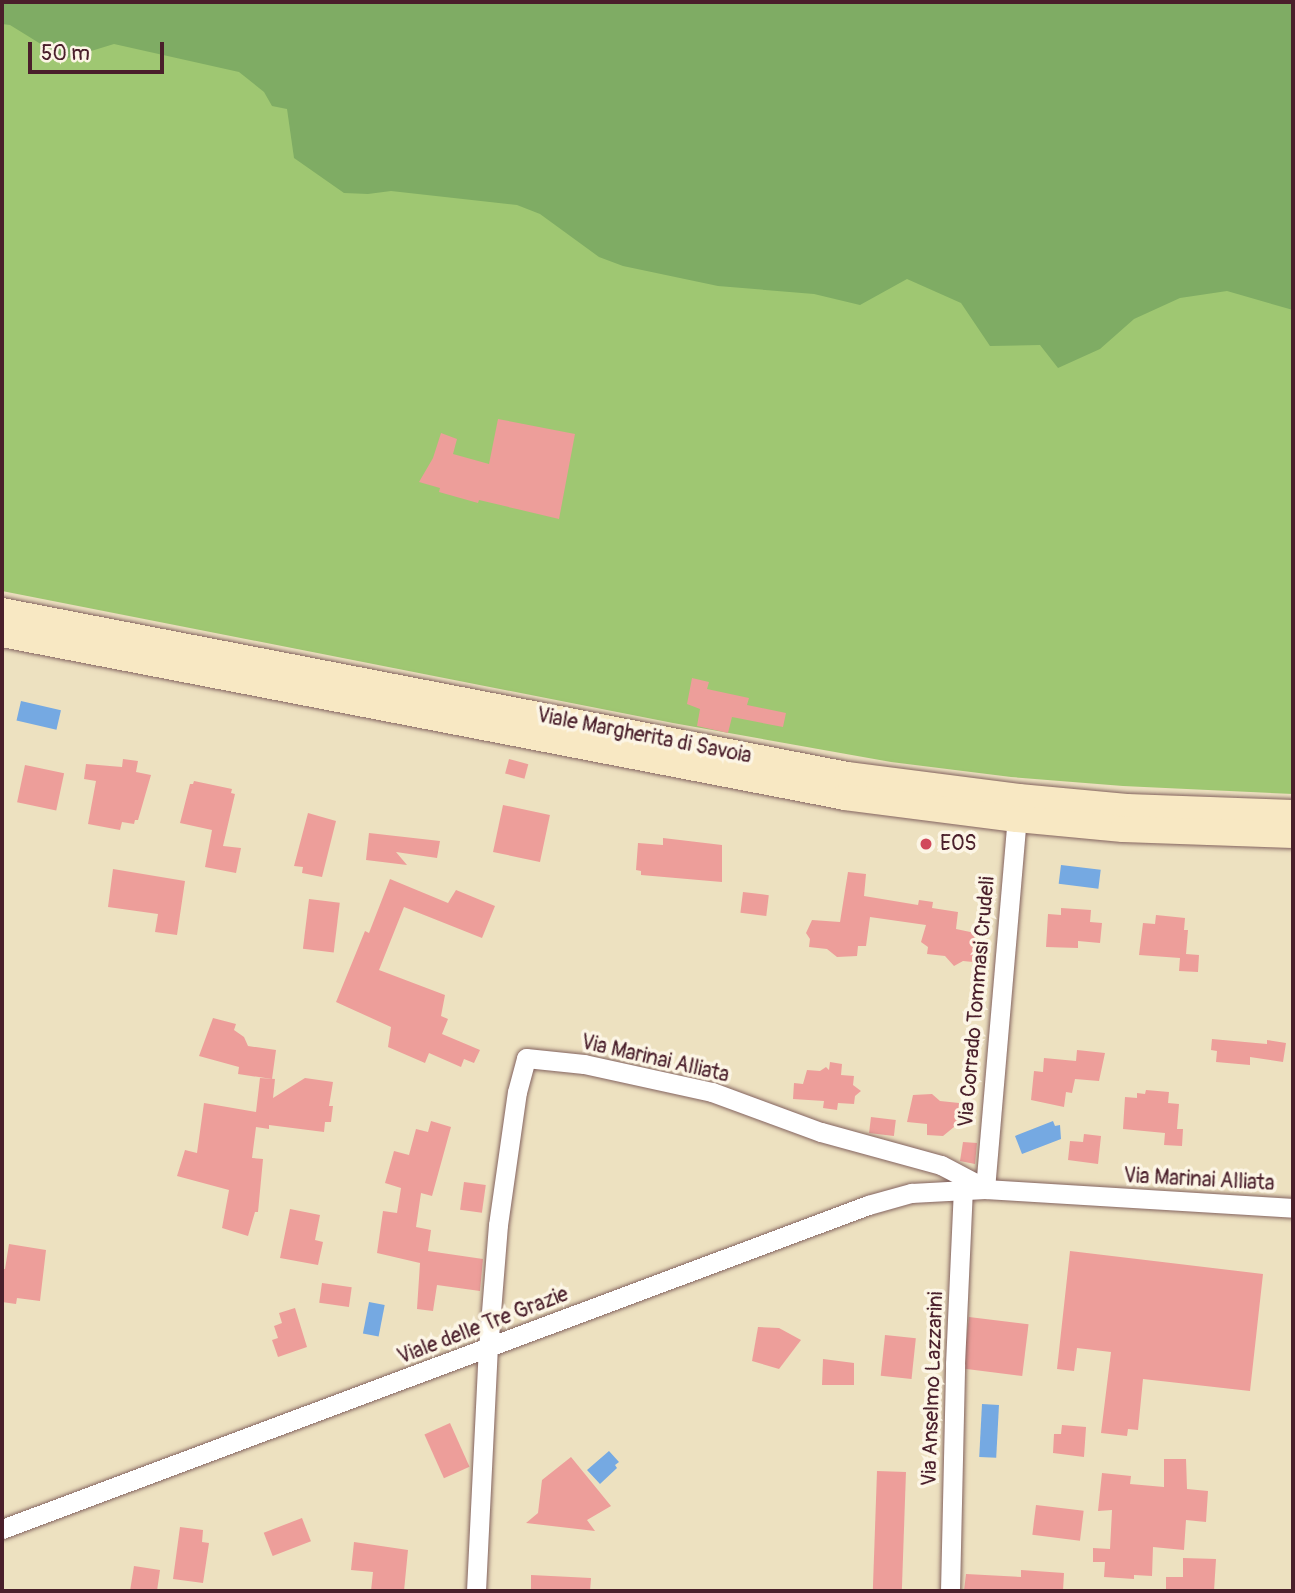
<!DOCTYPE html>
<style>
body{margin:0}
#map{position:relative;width:1295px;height:1593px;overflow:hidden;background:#ede1c0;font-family:Pangolin,sans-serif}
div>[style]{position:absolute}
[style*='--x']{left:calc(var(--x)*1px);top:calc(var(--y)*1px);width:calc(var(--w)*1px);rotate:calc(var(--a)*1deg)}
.green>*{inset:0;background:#9fc772}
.forest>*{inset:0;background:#7fac64}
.water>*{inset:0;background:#75a9e2;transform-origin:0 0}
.building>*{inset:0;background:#ed9e9a;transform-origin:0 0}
.roads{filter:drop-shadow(0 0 2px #83635f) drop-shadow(0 0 2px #83635f)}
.street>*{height:19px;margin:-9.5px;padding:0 9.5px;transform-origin:9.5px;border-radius:9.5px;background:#fff}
.secondary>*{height:26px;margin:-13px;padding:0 13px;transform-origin:13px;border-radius:13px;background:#f8e8c3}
.dots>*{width:19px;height:19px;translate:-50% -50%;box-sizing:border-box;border:4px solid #fcf5e5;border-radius:50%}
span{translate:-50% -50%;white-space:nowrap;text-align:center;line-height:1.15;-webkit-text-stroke:7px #fcf5e5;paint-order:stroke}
.street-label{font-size:21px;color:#4a1f2b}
.poi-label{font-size:21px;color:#4a1f2b}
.left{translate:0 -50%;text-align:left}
.frame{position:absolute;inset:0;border:4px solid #4a1f2b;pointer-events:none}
.scale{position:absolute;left:28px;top:42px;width:136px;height:32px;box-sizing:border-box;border:4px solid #4a1f2b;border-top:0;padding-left:9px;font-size:21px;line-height:24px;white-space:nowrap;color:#4a1f2b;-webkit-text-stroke:5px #fcf5e5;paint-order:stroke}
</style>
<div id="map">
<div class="green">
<i style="clip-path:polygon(2px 2px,1293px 2px,1293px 794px,1123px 786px,1011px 777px,891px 762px,673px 723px,2px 591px)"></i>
</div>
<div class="forest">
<i style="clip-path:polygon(2px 2px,1293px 2px,1293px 310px,1227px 291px,1180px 298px,1134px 319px,1100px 349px,1058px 368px,1040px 345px,990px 346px,961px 303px,907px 279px,860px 305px,814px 294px,718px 286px,623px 266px,599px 257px,540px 214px,517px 205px,391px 191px,368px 194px,344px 193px,294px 158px,287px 109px,272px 106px,264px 92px,239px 72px,114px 44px,65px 59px,10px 25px,2px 24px)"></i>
</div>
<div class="water">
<i style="left:21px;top:701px;width:41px;height:20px;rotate:13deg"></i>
<i style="left:1061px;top:865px;width:40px;height:19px;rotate:7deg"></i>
<i style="clip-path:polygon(1053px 1121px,1055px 1126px,1060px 1125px,1061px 1139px,1022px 1154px,1015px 1136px)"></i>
<i style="left:369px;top:1302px;width:16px;height:32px;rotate:11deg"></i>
<i style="left:982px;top:1404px;width:17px;height:53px;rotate:3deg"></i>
<i style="clip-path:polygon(609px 1451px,619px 1462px,615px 1465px,617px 1468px,600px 1484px,587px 1470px)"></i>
</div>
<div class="building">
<i style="clip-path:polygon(498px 419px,575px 434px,559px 519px,479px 500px,478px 503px,439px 492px,440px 488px,419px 482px,433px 458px,441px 433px,457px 439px,453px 454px,489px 464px)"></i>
<i style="clip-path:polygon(692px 678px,709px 682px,707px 689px,749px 698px,747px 705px,786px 713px,783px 727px,732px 717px,728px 733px,697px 726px,700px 709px,687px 704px)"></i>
<i style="clip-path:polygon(123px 759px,138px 761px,136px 772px,151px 775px,138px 820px,135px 820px,134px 824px,122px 822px,120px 830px,88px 824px,96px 781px,84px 779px,86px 764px,122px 767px)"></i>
<i style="left:509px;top:759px;width:20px;height:15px;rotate:15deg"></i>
<i style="left:25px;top:765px;width:40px;height:38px;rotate:12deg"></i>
<i style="clip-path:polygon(194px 781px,232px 789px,231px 793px,235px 794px,223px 846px,241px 848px,236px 873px,205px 867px,212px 830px,180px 823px,190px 784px,193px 784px)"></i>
<i style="left:503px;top:805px;width:48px;height:48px;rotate:12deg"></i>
<i style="clip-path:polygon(308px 813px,336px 821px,322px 877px,302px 873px,303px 867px,294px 866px)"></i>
<i style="clip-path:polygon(369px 833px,440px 841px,437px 858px,396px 852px,407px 865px,366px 860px)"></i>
<i style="clip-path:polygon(663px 838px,722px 845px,722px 882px,641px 875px,641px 871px,636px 870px,638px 843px,663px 845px)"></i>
<i style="clip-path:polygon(113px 869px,185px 881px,177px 935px,155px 932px,158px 914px,108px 907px)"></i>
<i style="clip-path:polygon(848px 872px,866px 874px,864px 896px,918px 905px,919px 900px,933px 902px,932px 908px,958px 912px,956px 929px,975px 933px,973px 962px,963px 961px,954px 966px,945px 956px,927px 954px,928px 947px,921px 942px,926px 925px,870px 917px,866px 946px,858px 946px,857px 956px,837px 957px,827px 949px,809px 947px,810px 939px,806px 933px,812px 920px,840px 922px)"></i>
<i style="clip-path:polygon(390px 879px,448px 903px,456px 890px,495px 906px,482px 938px,404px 907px,379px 970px,445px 995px,441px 1016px,448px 1019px,442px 1034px,480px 1050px,474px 1063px,464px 1059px,461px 1067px,429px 1053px,425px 1063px,388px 1047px,391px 1027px,336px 1002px,365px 931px,369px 933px)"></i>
<i style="left:743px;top:892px;width:26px;height:21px;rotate:7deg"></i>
<i style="left:309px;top:899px;width:31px;height:50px;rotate:7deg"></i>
<i style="clip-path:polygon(1061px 908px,1091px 910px,1090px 922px,1102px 923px,1100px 943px,1078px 941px,1078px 948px,1046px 947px,1048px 914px,1061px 915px)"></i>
<i style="clip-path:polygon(1156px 915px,1185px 918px,1184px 930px,1188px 930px,1186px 954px,1199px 955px,1198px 972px,1179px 971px,1180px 958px,1139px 955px,1143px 923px,1155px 924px)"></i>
<i style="clip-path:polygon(213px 1018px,236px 1024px,234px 1030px,244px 1037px,248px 1046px,276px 1050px,272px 1079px,238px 1074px,239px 1067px,199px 1056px)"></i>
<i style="clip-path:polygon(1212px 1039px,1267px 1044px,1267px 1040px,1286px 1043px,1283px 1062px,1250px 1057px,1250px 1065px,1216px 1062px,1217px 1051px,1211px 1050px)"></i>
<i style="clip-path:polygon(1077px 1050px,1105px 1053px,1099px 1081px,1075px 1079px,1072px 1093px,1066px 1092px,1064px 1107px,1031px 1100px,1034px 1071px,1043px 1072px,1044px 1058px,1076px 1061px)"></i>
<i style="clip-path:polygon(830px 1062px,842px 1064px,841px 1075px,854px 1076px,853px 1085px,861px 1091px,855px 1096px,854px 1104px,838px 1103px,837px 1110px,823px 1108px,824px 1101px,793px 1099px,794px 1083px,803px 1084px,807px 1070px,820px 1071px,826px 1067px,829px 1070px)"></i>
<i style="clip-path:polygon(260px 1078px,275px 1079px,273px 1098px,305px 1078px,333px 1082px,329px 1106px,333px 1106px,331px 1122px,325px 1122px,324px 1132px,269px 1125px,269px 1129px,256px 1127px,252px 1158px,263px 1159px,258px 1212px,255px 1212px,248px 1236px,222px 1228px,229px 1190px,177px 1176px,185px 1150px,197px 1153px,204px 1103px,256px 1112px)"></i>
<i style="clip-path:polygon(1146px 1090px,1169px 1092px,1168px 1103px,1179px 1104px,1177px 1129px,1183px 1129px,1182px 1146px,1164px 1145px,1165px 1133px,1123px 1129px,1125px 1097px,1137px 1098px,1137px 1093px,1145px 1094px)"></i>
<i style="clip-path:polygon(932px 1094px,940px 1101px,959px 1103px,958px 1112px,965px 1118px,943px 1136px,927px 1135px,927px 1124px,907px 1122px,913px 1095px)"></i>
<i style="left:871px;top:1117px;width:25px;height:16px;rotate:7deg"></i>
<i style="clip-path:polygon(431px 1121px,451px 1127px,432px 1196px,421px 1193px,416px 1227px,431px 1230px,428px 1251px,483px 1259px,480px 1291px,437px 1285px,433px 1311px,417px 1309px,420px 1263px,377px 1253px,383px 1211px,397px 1213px,401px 1188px,385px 1183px,394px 1151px,409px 1155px,416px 1129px,428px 1132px)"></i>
<i style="clip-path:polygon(1084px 1134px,1101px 1136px,1098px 1164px,1068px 1160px,1070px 1141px,1083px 1142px)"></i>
<i style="clip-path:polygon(963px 1142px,977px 1143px,975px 1164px,960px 1161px)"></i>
<i style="left:464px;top:1182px;width:22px;height:28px;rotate:8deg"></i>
<i style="clip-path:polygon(290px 1209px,320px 1215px,315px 1240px,323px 1242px,318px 1265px,280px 1258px)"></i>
<i style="clip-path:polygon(9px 1244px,46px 1250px,40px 1301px,17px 1298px,16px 1304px,2px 1302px,2px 1269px,5px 1269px)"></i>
<i style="clip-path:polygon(1070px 1251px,1263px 1274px,1250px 1391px,1143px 1379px,1138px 1430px,1128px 1429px,1127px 1436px,1101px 1433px,1111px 1352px,1077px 1348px,1074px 1371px,1057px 1369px)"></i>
<i style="left:322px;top:1283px;width:30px;height:20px;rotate:8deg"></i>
<i style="clip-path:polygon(295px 1308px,307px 1347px,278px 1357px,272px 1340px,278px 1338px,274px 1326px,282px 1323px,279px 1313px)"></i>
<i style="left:969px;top:1317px;width:60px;height:52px;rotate:7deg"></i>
<i style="clip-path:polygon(758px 1327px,779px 1328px,801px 1340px,779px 1369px,752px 1361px)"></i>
<i style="left:885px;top:1335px;width:31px;height:41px;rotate:6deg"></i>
<i style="clip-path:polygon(823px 1359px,854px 1363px,854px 1385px,822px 1385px)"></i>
<i style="left:450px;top:1423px;width:48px;height:28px;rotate:66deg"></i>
<i style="clip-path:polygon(1062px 1425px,1086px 1427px,1084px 1457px,1053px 1453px,1054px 1434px,1061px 1434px)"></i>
<i style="clip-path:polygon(571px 1457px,611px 1506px,587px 1520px,595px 1531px,526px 1523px,538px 1513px,542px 1480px)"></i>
<i style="clip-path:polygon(1164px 1459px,1186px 1459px,1187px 1489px,1208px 1491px,1206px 1522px,1186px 1520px,1184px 1550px,1153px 1547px,1152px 1576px,1134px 1575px,1134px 1579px,1104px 1577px,1105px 1562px,1093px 1562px,1093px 1548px,1110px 1549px,1112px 1510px,1098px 1511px,1102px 1473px,1131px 1476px,1130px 1484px,1164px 1487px)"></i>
<i style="left:877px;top:1471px;width:29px;height:120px;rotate:2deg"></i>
<i style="left:1036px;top:1505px;width:48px;height:30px;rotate:7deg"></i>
<i style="left:302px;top:1518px;width:25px;height:41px;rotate:69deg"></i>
<i style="clip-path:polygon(180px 1527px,203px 1530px,202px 1542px,209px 1543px,203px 1583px,173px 1579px)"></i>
<i style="clip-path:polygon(354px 1542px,408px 1550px,404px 1591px,371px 1591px,373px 1572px,351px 1570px)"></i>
<i style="clip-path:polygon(1183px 1558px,1216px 1559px,1214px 1591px,1166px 1591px,1166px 1577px,1183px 1577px)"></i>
<i style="clip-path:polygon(134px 1566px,160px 1570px,157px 1591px,130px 1591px)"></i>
<i style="clip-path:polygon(1021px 1570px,1064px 1573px,1063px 1591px,964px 1591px,966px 1574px,1021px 1577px)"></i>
<i style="clip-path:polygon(531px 1575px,591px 1578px,590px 1591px,531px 1591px)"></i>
</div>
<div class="roads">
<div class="street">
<i style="--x:985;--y:1189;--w:371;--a:-85.1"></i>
<i style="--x:2;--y:1529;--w:925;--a:-20.51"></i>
<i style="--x:868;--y:1205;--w:45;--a:-15.6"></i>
<i style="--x:911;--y:1193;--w:74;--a:-3.1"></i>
<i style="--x:985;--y:1189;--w:309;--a:3.5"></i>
<i style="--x:476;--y:1591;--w:242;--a:-87.2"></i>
<i style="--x:488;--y:1349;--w:124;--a:-85.4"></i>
<i style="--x:498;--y:1225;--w:134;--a:-81.9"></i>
<i style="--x:517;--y:1092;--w:35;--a:-75"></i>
<i style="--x:526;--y:1058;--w:58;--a:5.9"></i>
<i style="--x:584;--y:1064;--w:131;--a:12.3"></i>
<i style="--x:712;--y:1092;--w:116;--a:20.2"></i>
<i style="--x:821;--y:1132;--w:124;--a:15.4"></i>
<i style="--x:941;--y:1165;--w:45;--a:27.7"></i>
<i style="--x:950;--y:1591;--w:227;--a:-88.7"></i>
<i style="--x:955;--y:1364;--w:176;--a:-87.4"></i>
</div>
<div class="secondary">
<i style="--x:2;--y:611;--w:861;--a:10.98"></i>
<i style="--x:847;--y:775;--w:173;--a:7.3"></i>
<i style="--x:1019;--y:797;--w:108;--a:5.3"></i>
<i style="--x:1127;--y:807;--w:166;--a:2.1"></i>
<i style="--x:2;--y:634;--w:859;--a:10.94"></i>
<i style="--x:845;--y:797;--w:173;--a:7.3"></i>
<i style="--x:1017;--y:819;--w:106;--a:5.4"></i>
<i style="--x:1123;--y:829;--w:170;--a:2"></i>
</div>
</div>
<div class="dots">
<i style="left:926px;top:844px;background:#d1495b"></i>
</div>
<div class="street-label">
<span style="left:644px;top:736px;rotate:11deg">Viale Margherita di Savoia</span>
<span style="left:977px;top:1002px;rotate:-85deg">Via Corrado Tommasi Crudeli</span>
<span style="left:655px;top:1059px;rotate:13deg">Via Marinai Alliata</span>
<span style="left:1199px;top:1180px;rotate:3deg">Via Marinai Alliata</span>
<span style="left:483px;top:1326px;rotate:-21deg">Viale delle Tre Grazie</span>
<span style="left:933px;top:1389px;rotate:-88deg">Via Anselmo Lazzarini</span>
</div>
<div class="poi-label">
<span class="left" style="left:940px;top:844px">EOS</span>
</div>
<div class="frame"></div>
<div class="scale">50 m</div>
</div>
